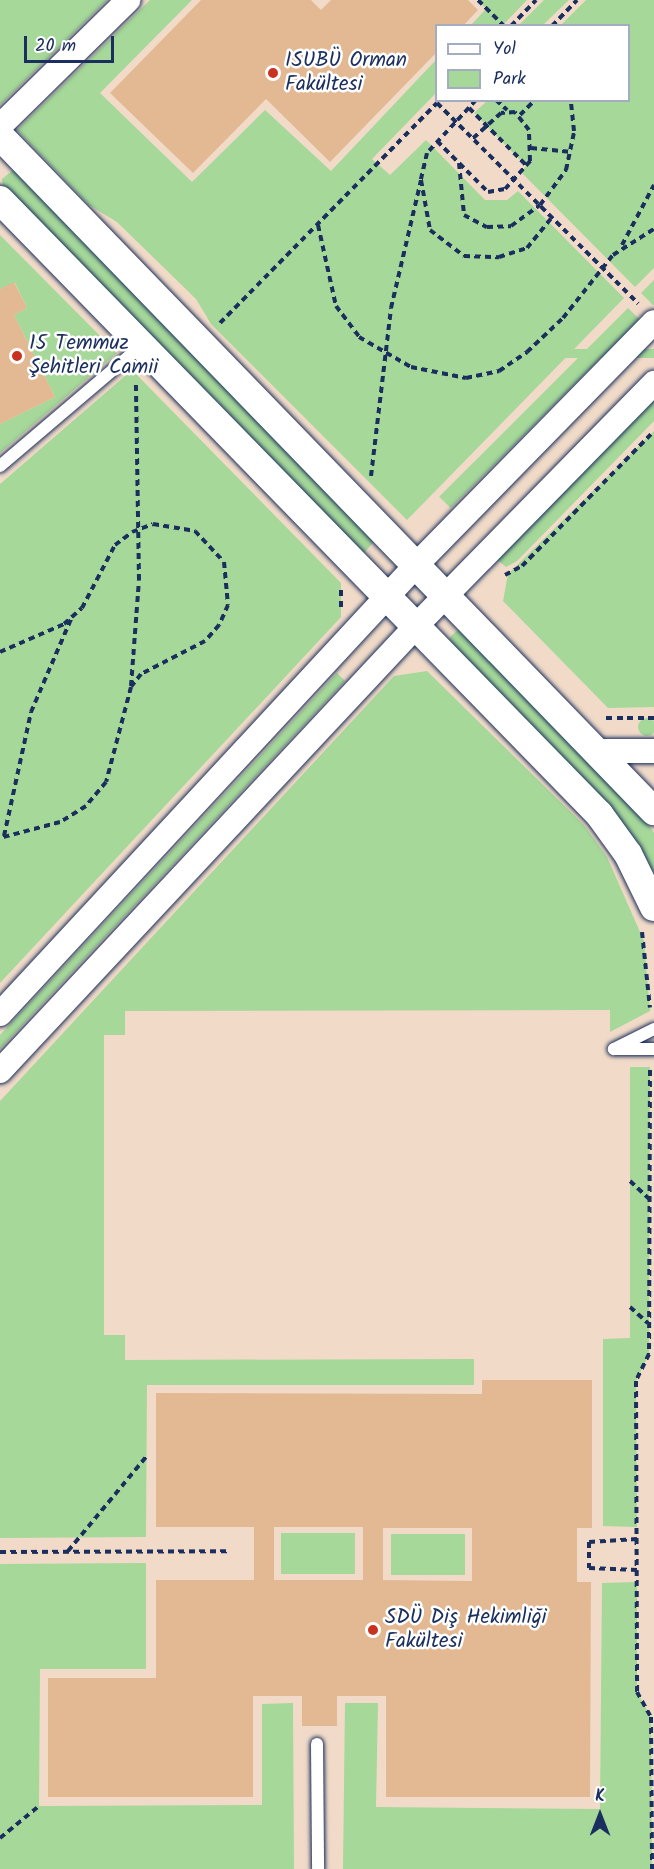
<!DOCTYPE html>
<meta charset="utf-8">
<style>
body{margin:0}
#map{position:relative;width:654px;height:1869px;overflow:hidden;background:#f7eadf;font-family:Kalam,sans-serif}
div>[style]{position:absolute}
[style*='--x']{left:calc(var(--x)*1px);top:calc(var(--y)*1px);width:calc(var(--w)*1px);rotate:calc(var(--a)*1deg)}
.built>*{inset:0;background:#f1dbc8}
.green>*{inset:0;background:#a5d899;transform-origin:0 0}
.round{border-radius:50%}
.building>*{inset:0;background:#e3b993}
.path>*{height:4px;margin-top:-2px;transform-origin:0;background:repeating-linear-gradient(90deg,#1b2f5e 0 6px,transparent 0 10.5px)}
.roads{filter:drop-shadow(0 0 2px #1b2f5e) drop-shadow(0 0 2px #1b2f5e)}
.service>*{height:12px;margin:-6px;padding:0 6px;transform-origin:6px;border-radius:6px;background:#fff}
.minor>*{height:24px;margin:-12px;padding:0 12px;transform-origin:12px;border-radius:12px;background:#fff}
.tertiary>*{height:28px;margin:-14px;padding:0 14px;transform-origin:14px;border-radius:14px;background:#fff}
.dots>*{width:16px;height:16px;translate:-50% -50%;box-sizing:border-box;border:3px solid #fff;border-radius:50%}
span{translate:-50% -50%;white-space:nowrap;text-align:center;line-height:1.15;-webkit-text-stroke:5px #fff;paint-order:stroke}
.poi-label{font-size:21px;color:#1b2f5e}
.left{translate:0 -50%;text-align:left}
.legend{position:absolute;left:435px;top:24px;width:195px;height:78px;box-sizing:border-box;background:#fff;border:2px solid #a4acbf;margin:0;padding:8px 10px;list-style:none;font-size:18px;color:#1b2f5e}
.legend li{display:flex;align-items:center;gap:12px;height:30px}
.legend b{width:30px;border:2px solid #a4acbf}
.north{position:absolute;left:570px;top:1785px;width:60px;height:60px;-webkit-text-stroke:4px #fff;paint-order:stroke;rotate:0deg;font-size:16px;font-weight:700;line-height:24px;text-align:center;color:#1b2f5e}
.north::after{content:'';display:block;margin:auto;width:21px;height:27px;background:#1b2f5e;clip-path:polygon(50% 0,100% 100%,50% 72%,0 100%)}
.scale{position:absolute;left:24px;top:36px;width:90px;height:27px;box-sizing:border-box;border:3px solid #1b2f5e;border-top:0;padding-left:8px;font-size:18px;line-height:21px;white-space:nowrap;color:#1b2f5e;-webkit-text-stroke:4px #fff;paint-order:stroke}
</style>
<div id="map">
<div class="built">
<i style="clip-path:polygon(evenodd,0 0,654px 0,654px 1869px,0 1869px,0 0,436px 26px,628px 26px,628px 100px,436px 100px,436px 26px)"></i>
</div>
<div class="green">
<i style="clip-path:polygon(0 0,107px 0,0 105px)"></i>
<i style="clip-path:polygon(150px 0,192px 0,100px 93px,192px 182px,265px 110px,331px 171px,435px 61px,436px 93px,372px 159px,390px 175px,426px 140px,485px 200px,507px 200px,518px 191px,624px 298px,407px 520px,211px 324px,196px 299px,117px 222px,89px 205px,17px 130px)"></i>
<i style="clip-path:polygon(478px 0,527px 0,503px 25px,471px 25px,486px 9px)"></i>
<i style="clip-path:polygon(544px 0,569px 0,543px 25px,519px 25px)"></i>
<i style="clip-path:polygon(586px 0,654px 0,654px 268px,635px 287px,521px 172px,526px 166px,474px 113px,487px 101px,628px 100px,628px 26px,561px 25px)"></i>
<i style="clip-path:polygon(13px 170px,378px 537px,364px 553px,3px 188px,2px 179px)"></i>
<i style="clip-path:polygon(0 235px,117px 353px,0 453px,0 424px,55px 397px,14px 315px,27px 308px,15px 283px,0 289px)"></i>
<i style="clip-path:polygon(654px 280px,654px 305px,653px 305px,641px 293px)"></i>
<i style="left:628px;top:308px;width:16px;height:267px;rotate:45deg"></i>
<i style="left:654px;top:349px;width:9px;height:257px;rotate:90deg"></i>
<i style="clip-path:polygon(132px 370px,341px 583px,341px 617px,0 983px,0 484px)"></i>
<i style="clip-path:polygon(654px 394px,654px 421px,517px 561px,506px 567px,494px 557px)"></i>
<i style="clip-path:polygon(654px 431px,654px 707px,608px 708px,503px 601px,508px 574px)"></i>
<i style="clip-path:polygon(463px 625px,648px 824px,654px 833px,654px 874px,615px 814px,451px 644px,450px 637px)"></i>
<i style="clip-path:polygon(427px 671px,584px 825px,607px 857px,644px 941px,650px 1011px,610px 1032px,610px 1010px,125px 1011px,125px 1035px,104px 1035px,104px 1335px,125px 1335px,125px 1360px,474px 1359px,474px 1385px,147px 1385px,146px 1537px,0 1538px,0 1101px,394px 676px)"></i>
<i style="clip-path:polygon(337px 673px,345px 681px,0 1049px,0 1035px)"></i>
<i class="round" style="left:638px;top:718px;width:18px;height:18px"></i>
<i style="clip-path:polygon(630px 1067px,650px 1067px,649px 1354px,636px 1381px,637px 1527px,603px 1526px,603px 1339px,630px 1338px)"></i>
<i style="left:281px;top:1533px;width:74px;height:41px"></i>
<i style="left:391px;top:1534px;width:74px;height:41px"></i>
<i style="clip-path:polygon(146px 1563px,146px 1669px,40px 1669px,39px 1806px,262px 1805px,262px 1704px,293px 1703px,294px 1869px,0 1869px,0 1564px)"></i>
<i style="clip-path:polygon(637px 1582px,637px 1692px,651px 1717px,652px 1869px,343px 1869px,345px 1703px,378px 1703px,376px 1807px,600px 1809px,602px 1583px)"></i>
</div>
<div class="building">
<i style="clip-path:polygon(201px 0,311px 0,321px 10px,331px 0,468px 0,478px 10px,463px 26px,436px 26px,436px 53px,330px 162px,266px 99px,193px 173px,110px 93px)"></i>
<i style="clip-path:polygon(14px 282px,27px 308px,14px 315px,55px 397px,0 424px,0 289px)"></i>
<i style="clip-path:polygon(evenodd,482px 1380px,592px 1380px,592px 1528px,577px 1528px,577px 1582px,591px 1582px,590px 1797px,386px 1797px,386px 1696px,337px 1696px,337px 1726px,302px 1726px,302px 1696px,253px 1696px,253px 1797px,48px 1797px,48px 1678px,156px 1678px,156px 1580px,254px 1580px,254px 1527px,156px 1527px,156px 1393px,482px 1394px,482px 1380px,274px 1527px,363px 1527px,363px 1580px,274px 1580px,274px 1527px,482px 1380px,383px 1528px,472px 1528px,472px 1581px,383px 1580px,383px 1528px)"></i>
</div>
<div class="path">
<i style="--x:478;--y:0;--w:37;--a:45"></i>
<i style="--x:511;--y:26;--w:36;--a:-46"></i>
<i style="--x:552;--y:26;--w:36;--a:-46"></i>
<i style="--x:476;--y:100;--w:72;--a:132.8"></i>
<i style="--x:427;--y:153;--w:28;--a:103"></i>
<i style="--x:421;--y:180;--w:51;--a:79.8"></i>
<i style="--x:430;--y:230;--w:43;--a:37.4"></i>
<i style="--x:464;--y:256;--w:35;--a:2"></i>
<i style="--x:499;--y:257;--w:29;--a:-18"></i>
<i style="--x:527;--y:248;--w:40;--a:-51"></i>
<i style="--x:496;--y:100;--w:15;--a:42"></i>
<i style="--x:469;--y:108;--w:82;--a:45"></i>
<i style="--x:520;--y:115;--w:21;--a:-45"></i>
<i style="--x:437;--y:141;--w:72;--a:45"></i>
<i style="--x:488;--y:192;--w:17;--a:-10"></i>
<i style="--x:505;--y:189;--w:38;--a:-48"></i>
<i style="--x:530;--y:161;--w:31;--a:-92"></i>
<i style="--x:529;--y:130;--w:23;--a:-128"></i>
<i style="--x:515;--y:112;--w:14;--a:176"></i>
<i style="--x:501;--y:113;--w:38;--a:138"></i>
<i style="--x:531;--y:148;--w:41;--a:5.6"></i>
<i style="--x:459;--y:163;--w:52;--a:84.5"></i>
<i style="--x:464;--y:215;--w:26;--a:28"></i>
<i style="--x:487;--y:227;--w:24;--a:-2"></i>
<i style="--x:511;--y:226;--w:36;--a:-36"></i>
<i style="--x:540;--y:205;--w:44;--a:-53.4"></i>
<i style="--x:566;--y:170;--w:40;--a:-78"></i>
<i style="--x:574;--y:131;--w:31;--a:-96"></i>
<i style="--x:318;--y:225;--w:83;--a:77.5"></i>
<i style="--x:336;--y:306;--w:39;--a:53"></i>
<i style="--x:359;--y:337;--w:60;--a:30"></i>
<i style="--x:411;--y:367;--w:56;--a:11.3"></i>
<i style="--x:466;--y:378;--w:34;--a:-12"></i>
<i style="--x:499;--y:371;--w:34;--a:-34"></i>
<i style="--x:527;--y:352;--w:50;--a:-43.4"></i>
<i style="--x:563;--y:318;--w:80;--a:-51.6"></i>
<i style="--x:613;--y:255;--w:49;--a:-32.4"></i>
<i style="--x:622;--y:245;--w:68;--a:-61.9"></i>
<i style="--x:220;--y:323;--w:309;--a:-45.4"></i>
<i style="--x:437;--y:103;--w:284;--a:44.9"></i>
<i style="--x:371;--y:476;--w:169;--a:-83.2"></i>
<i style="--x:391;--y:308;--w:131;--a:-76.8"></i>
<i style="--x:505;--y:575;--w:19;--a:-28"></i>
<i style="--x:522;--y:566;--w:189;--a:-45.6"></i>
<i style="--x:341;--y:590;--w:17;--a:90"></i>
<i style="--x:0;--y:652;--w:70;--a:-23.6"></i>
<i style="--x:64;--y:624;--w:24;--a:-42"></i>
<i style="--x:82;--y:608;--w:71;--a:-62.4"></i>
<i style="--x:115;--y:545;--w:21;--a:-37"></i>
<i style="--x:132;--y:532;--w:22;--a:-21"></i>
<i style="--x:153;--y:524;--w:43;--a:9.5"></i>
<i style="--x:195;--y:531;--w:42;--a:46.9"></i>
<i style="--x:224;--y:562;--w:43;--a:84.7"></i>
<i style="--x:228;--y:605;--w:22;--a:114"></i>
<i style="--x:219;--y:625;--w:21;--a:131"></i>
<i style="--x:205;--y:641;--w:72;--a:152.7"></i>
<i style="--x:141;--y:674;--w:16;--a:128"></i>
<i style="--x:131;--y:687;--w:98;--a:104.7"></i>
<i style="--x:106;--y:782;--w:31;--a:130"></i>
<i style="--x:86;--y:806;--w:31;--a:148"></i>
<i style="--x:60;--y:822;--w:62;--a:165.1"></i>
<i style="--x:131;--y:686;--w:106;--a:-85.7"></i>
<i style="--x:139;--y:580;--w:198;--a:-90.9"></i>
<i style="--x:606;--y:718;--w:48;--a:0"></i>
<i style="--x:4;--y:836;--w:127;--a:-77.7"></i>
<i style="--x:31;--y:712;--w:103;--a:-66.7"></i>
<i style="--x:642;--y:932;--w:76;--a:84"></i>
<i style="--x:650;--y:1070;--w:284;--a:90.2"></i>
<i style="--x:649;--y:1354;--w:30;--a:116"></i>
<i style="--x:636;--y:1381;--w:311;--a:89.8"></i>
<i style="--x:637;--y:1692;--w:29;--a:61"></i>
<i style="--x:651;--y:1717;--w:152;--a:89.6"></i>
<i style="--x:630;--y:1181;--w:26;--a:43"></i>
<i style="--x:630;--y:1307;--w:24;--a:42"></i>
<i style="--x:637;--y:1539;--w:48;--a:176.4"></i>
<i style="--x:589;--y:1542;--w:26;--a:90"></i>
<i style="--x:589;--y:1568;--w:48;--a:2.4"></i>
<i style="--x:68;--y:1551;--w:124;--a:-50.3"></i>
<i style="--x:0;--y:1552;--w:231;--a:-0.2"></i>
<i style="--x:0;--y:1838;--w:50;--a:-39.4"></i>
</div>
<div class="roads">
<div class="service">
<i style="--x:0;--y:466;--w:187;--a:-40.4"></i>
<i style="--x:654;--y:1029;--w:45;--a:153.4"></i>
<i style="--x:614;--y:1049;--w:40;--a:0"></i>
<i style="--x:317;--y:1744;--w:125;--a:89.5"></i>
</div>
<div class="minor">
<i style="--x:0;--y:126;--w:180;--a:-44.5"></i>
<i style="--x:601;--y:751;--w:53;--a:0"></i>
<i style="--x:0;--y:1014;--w:615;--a:-47.17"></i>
<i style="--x:418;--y:563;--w:337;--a:-45.6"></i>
<i style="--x:0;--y:1071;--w:611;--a:-46.92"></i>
<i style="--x:417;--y:625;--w:339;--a:-45.6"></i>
</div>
<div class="tertiary">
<i style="--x:0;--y:136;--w:940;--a:45.91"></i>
<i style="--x:0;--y:200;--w:858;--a:45.71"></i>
<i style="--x:599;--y:814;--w:49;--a:54.1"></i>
<i style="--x:628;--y:854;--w:59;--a:63.9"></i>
</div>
</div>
<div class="dots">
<i style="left:273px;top:73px;background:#c8321e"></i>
<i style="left:17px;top:356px;background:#c8321e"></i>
<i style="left:373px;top:1630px;background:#c8321e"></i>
</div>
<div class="poi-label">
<span class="left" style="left:285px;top:73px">ISUBÜ Orman<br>Fakültesi</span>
<span class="left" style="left:29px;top:356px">15 Temmuz<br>Şehitleri Camii</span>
<span class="left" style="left:385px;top:1630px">SDÜ Diş Hekimliği<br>Fakültesi</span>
</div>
<ul class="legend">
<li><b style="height:8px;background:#fff"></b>Yol</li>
<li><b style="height:16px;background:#a5d899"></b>Park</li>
</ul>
<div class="north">K</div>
<div class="scale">20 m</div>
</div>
